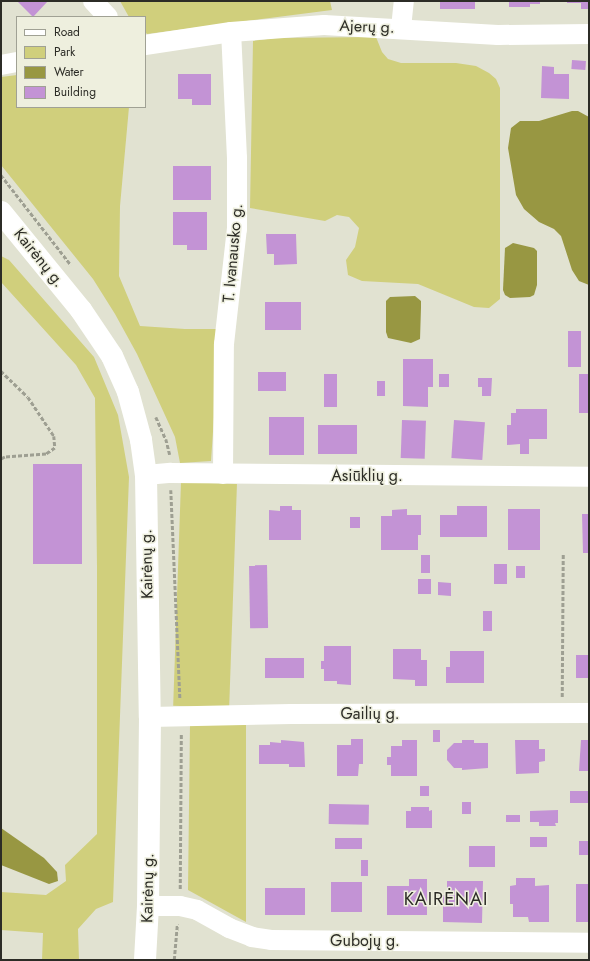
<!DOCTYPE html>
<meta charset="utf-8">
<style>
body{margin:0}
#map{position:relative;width:590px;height:961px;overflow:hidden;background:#e1e2d1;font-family:Jost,sans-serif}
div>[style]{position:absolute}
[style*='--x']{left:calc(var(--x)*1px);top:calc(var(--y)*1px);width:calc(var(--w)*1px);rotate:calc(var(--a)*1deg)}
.green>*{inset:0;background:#d0cf7c;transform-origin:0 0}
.water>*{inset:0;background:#989742}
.building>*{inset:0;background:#c393d5;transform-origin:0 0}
.path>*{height:2.5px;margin-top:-1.25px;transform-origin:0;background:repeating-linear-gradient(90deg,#9e9f92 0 4px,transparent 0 6px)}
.minor>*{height:20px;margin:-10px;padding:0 10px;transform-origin:10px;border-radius:10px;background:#fff}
.major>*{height:22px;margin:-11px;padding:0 11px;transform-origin:11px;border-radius:11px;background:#fff}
span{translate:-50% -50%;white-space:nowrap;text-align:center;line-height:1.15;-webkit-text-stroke:3px #eeefde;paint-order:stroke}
.street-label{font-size:16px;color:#2c2c26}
.quarter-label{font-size:18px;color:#2c2c26;letter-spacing:1px}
.frame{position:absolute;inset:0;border:2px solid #2c2c26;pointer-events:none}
.legend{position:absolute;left:16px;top:16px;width:130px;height:92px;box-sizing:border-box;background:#eeefde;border:1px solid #a0a194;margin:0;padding:5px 7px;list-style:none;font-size:12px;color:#2c2c26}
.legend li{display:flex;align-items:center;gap:8px;height:20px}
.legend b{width:20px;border:1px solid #a0a194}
</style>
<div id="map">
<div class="green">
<i style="clip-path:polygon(120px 1px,330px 1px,332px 10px,147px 34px,145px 32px,145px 17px,129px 17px)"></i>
<i style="clip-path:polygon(376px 37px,382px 52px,388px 59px,401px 63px,456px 63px,476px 66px,489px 73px,496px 79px,500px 88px,500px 299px,489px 308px,474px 307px,418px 284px,362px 281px,348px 275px,346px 260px,355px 247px,359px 228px,349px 217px,337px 215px,325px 221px,250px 208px,253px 41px,275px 38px)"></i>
<i style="clip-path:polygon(17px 75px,17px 107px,129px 107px,120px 206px,119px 276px,140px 326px,185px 329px,220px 329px,211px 461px,180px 463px,175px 437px,137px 354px,115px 314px,93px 279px,1px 165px,1px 77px)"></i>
<i style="clip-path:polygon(1px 256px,9px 260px,94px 357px,118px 415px,129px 477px,113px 902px,96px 909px,78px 929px,79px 960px,42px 960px,43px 933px,1px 930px,1px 892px,46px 895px,66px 881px,65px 865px,97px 834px,97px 568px,95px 398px,76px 365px,1px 282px)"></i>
<i style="left:181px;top:482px;width:56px;height:224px;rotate:2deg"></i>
<i style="clip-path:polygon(246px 722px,246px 922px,188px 890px,190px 725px)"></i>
</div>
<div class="water">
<i style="clip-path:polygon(572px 111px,578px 111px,589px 117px,589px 285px,579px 281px,572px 270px,561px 236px,554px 229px,539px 222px,524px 209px,516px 195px,508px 148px,511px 128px,520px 121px,539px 121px)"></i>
<i style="clip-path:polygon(513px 243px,534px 248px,537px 251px,537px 285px,534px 295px,530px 297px,510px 298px,505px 295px,503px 290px,505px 248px)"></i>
<i style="clip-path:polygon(415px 296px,421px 301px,421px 307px,420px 339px,411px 343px,388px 338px,386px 332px,386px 301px,390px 297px)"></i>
<i style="clip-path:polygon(1px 828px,44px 858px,57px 872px,58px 881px,49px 884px,1px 865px)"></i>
</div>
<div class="building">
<i style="clip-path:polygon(17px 1px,48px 1px,33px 17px)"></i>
<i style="left:440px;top:1px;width:35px;height:8px"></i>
<i style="clip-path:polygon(509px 1px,540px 1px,540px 4px,530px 4px,530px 7px,509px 7px)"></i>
<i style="clip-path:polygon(567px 1px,589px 1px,589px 9px,581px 9px,581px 3px,567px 3px)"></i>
<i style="left:572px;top:60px;width:14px;height:9px;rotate:4deg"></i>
<i style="clip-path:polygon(542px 66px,554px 67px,554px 74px,569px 74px,569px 99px,541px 98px)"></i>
<i style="clip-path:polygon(178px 74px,211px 74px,211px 105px,192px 105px,192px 99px,178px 99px)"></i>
<i style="left:173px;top:166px;width:38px;height:34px"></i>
<i style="clip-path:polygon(173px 212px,207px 212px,207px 250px,187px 250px,187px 245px,173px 245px)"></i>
<i style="clip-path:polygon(266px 234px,296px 234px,297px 264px,274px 265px,274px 254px,267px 254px)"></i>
<i style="left:265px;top:302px;width:36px;height:28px"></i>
<i style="left:568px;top:331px;width:13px;height:36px"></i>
<i style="clip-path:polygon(403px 359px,433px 359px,433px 387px,428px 387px,428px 407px,403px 406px)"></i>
<i style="left:258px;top:372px;width:28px;height:19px"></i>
<i style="left:324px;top:374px;width:13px;height:33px"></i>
<i style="left:439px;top:374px;width:10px;height:13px"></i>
<i style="left:579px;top:374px;width:10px;height:39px"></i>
<i style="clip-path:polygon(478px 378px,492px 378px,491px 396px,482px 396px,482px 387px,478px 387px)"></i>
<i style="left:377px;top:381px;width:8px;height:15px"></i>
<i style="clip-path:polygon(516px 409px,547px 409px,547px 439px,529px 439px,529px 454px,520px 454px,520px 444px,507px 445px,507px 425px,511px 425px,511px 413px,516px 413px)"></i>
<i style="left:269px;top:417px;width:35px;height:38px"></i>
<i style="left:402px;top:420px;width:24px;height:38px;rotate:2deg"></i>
<i style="left:454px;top:420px;width:31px;height:38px;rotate:4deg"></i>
<i style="left:318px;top:425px;width:39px;height:29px"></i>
<i style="left:33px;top:464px;width:49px;height:100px"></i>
<i style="clip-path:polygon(280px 506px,292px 506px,292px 510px,301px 510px,301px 540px,269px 540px,269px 510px,280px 511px)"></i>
<i style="clip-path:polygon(457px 506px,487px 506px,487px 537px,440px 537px,440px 515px,457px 515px)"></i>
<i style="clip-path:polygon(407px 509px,407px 515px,421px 515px,421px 535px,418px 535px,418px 550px,381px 550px,381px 516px,392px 516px,392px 510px)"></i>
<i style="left:508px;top:509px;width:32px;height:41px"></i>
<i style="clip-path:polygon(582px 514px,589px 514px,589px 553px,583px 553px)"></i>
<i style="left:350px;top:517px;width:10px;height:11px"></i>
<i style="left:421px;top:555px;width:9px;height:18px"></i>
<i style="left:494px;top:564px;width:13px;height:20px"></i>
<i style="left:267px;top:565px;width:63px;height:18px;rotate:89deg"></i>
<i style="left:516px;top:566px;width:9px;height:12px"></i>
<i style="left:431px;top:579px;width:15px;height:13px;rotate:90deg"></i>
<i style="clip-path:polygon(438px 582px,451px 583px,451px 596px,438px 595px)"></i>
<i style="left:483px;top:611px;width:9px;height:20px"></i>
<i style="clip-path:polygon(324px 646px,351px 646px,351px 685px,337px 684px,337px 681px,324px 681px,324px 669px,321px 669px,321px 661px,324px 661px)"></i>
<i style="clip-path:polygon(393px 649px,421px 649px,421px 660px,427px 660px,427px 686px,415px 686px,415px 680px,393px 679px)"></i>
<i style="clip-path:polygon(450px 651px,484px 651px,484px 683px,446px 683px,446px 667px,450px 667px)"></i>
<i style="left:576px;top:655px;width:13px;height:23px"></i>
<i style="left:265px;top:658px;width:39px;height:20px"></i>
<i style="left:433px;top:730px;width:7px;height:12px"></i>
<i style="clip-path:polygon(351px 739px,363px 739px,363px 764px,359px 764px,358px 776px,337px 776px,337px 745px,351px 745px)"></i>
<i style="clip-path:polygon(281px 740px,304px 742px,305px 767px,289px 767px,289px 764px,259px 764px,259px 745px,270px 745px,270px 742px,281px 743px)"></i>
<i style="clip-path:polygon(402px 740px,417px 740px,417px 776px,391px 776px,391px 765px,387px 765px,387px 757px,391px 757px,391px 746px,402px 746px)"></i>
<i style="clip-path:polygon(462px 740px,474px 740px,474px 743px,488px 743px,488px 768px,462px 770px,462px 768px,454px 768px,447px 760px,447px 750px,454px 743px,462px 743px)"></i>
<i style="clip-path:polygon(515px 740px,539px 740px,539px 749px,545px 749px,545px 761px,539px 762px,539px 773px,516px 774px)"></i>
<i style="clip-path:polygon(581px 740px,589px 740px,589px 771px,579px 771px)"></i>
<i style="left:420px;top:786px;width:9px;height:10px"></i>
<i style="left:570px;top:791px;width:18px;height:12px"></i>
<i style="left:462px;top:802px;width:9px;height:12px"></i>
<i style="left:329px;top:804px;width:40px;height:20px;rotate:1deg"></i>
<i style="clip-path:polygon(411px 807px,429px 807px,429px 811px,432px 810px,432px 828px,406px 828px,406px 811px,411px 811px)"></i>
<i style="clip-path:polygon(558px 810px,558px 823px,555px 823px,556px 826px,539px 826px,539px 822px,530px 822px,530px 811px)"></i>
<i style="left:506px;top:815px;width:14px;height:7px"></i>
<i style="left:530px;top:837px;width:17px;height:10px"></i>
<i style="left:362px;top:838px;width:11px;height:27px;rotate:90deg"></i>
<i style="left:579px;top:841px;width:10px;height:14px"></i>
<i style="left:495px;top:846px;width:21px;height:26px;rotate:90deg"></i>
<i style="left:361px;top:860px;width:7px;height:16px"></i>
<i style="clip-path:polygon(516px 878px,535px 878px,535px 886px,549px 885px,549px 922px,529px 922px,528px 917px,513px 917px,513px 904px,510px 904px,510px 886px,516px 885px)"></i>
<i style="clip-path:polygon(409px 879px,427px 879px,427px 915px,387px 915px,387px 886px,409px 886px)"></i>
<i style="clip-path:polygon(447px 881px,483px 881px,482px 923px,443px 922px,443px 895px,447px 895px)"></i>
<i style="left:331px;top:882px;width:31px;height:30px"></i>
<i style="left:576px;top:884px;width:13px;height:38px"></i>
<i style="left:265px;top:888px;width:40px;height:27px"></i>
</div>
<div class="path">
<i style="--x:1;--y:175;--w:114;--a:52.1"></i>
<i style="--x:1;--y:371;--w:37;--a:44"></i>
<i style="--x:28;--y:397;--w:47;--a:56.3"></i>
<i style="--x:54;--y:436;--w:12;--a:85"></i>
<i style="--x:55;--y:448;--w:11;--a:146"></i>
<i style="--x:46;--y:454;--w:41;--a:175.8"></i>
<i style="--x:5;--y:457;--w:4;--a:153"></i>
<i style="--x:156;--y:417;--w:24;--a:66"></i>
<i style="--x:166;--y:439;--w:16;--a:76"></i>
<i style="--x:171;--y:490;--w:209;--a:87.5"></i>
<i style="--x:562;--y:697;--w:144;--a:-89.6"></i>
<i style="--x:180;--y:889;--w:155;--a:-89.6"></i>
<i style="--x:174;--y:960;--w:36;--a:-85"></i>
</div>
<div class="minor">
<i style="--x:93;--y:1;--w:22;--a:47"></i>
<i style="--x:401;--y:28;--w:27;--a:-84"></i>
<i style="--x:145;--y:45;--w:87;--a:-8.6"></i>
<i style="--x:231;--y:32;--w:93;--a:-4.3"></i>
<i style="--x:324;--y:25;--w:174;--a:3.3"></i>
<i style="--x:498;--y:35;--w:91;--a:-0.6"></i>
<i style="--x:1;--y:65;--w:16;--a:-11"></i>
<i style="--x:223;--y:474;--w:130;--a:-89.6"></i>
<i style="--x:224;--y:344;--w:116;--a:-83.6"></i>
<i style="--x:237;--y:229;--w:71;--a:-90"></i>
<i style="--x:237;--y:158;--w:126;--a:-92.7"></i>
<i style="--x:146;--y:475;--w:25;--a:-5"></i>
<i style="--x:171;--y:473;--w:418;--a:0.5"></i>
<i style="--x:150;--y:717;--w:141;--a:-1.2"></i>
<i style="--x:291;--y:714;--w:298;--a:-0.2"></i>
<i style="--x:148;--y:906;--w:32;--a:0"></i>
<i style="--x:180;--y:906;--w:17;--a:13"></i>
<i style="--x:197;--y:910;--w:37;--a:29"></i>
<i style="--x:229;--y:928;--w:25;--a:21"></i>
<i style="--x:252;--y:937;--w:19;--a:9"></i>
<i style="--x:271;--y:940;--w:318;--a:0.5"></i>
</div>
<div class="major">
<i style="--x:1;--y:212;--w:127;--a:50.8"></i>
<i style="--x:81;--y:310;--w:55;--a:56"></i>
<i style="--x:112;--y:356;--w:39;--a:66"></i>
<i style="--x:128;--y:392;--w:50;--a:74.8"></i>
<i style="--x:141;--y:440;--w:35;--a:82"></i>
<i style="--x:146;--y:475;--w:242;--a:89.1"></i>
<i style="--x:150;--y:717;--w:189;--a:90.6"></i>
<i style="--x:148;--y:906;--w:54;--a:93.2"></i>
</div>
<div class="street-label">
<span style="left:367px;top:27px;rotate:2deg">Ajerų g.</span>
<span style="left:233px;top:253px;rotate:-85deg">T. Ivanausko g.</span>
<span style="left:39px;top:258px;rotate:51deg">Kairėnų g.</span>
<span style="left:367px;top:476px">Asiūklių g.</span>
<span style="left:147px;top:564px;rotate:-91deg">Kairėnų g.</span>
<span style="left:370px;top:714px">Gailių g.</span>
<span style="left:148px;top:888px;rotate:-89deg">Kairėnų g.</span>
<span style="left:365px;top:941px">Gubojų g.</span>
</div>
<div class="quarter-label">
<span style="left:446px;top:899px">KAIRĖNAI</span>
</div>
<div class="frame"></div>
<ul class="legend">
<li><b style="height:5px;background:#fff"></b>Road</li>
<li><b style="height:11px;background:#d0cf7c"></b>Park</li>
<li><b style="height:11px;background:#989742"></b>Water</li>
<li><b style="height:11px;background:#c393d5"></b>Building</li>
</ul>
</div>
